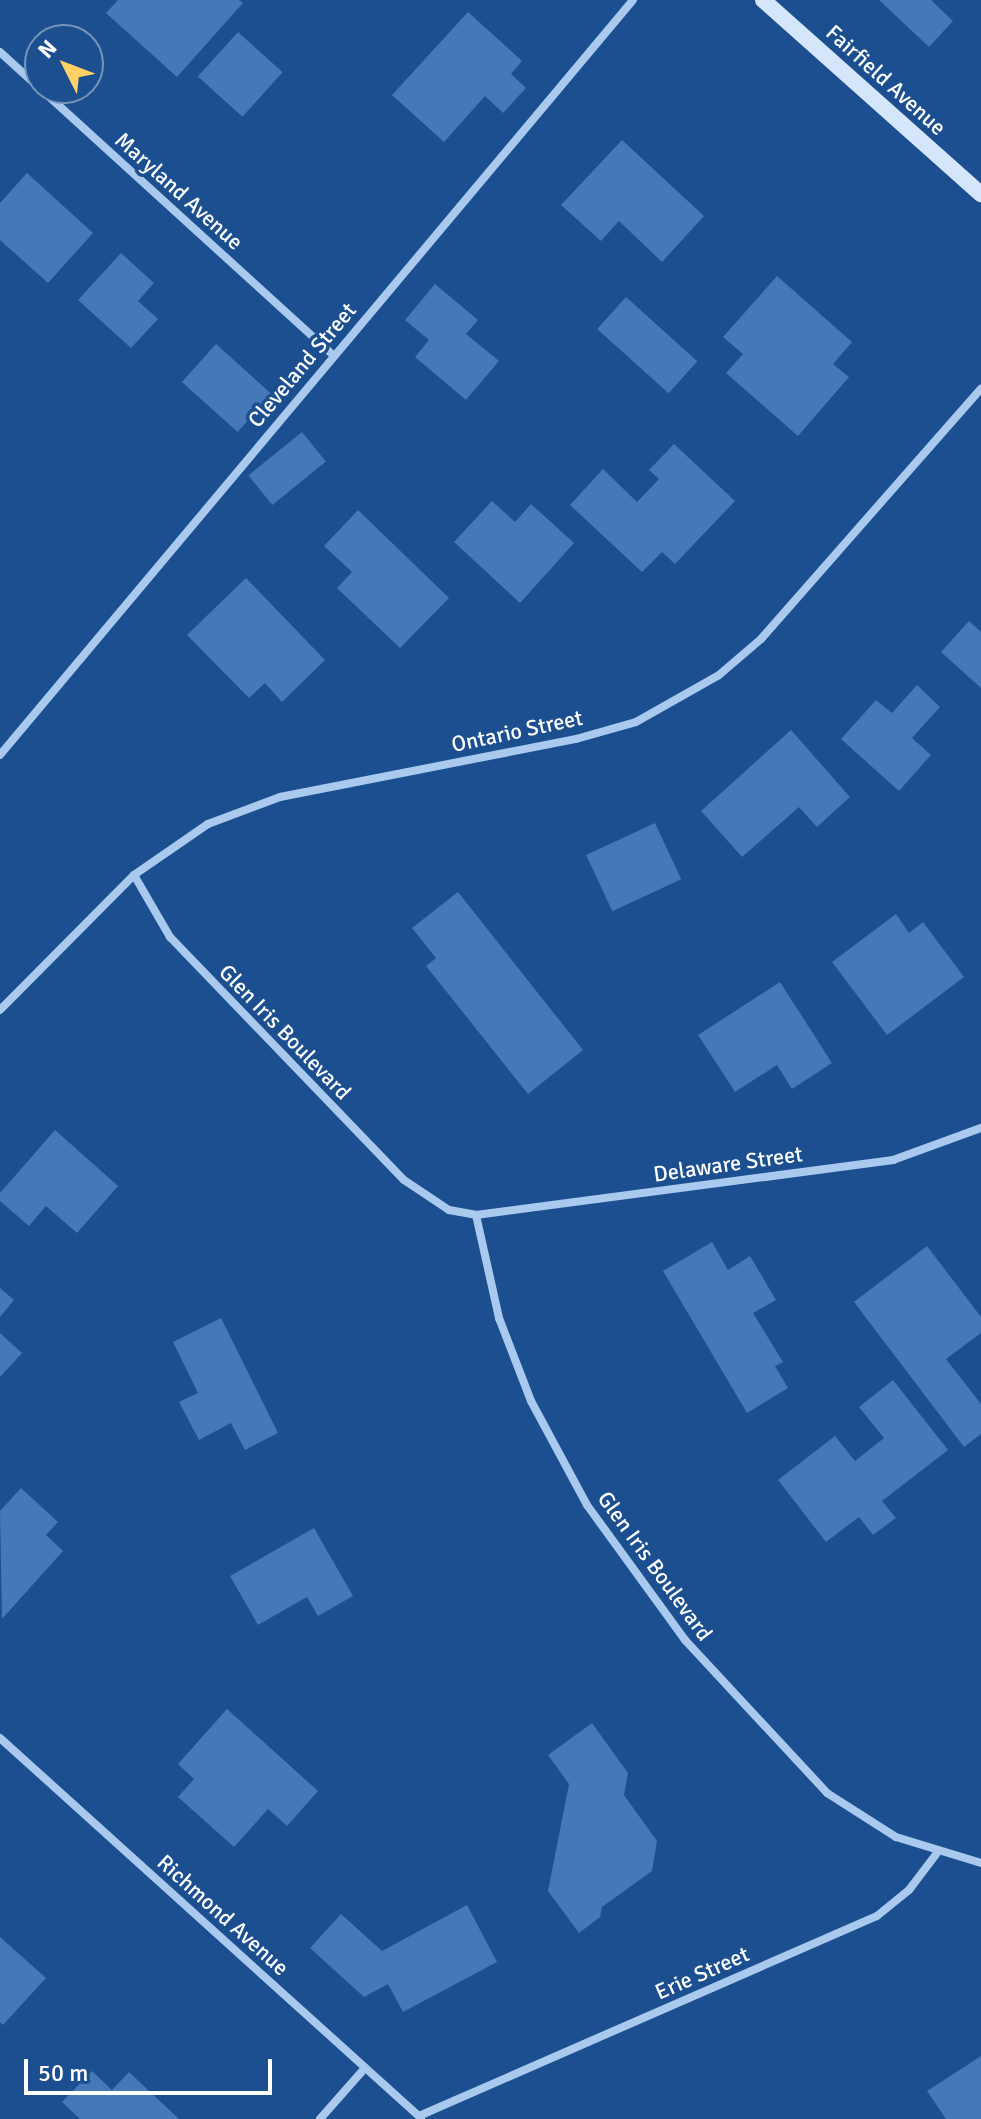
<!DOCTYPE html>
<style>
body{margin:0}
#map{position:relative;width:981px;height:2119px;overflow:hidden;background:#1b4f8f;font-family:Signika,sans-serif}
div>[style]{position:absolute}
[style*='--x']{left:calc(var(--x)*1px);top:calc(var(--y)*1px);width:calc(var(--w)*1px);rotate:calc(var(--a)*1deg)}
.building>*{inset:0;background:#4478b7;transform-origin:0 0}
.street>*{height:8px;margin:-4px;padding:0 4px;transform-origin:4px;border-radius:4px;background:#a9c9ee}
.secondary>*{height:16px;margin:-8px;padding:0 8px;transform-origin:8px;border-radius:8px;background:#d6e6fa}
span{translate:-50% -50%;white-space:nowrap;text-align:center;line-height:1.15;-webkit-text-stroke:7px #1b4f8f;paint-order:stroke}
.street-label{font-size:22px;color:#fff}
.north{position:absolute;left:24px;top:24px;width:80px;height:80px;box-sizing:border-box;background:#1b4f8f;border:2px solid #7695bc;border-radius:50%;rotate:312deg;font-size:22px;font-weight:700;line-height:32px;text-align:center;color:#fff}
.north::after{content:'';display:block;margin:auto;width:28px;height:36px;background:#ffd166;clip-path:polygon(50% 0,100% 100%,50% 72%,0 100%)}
.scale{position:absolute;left:24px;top:2059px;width:248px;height:36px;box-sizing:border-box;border:4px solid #fff;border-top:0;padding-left:10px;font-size:24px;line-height:28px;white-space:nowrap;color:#fff;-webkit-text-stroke:6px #1b4f8f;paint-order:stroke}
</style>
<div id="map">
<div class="building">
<i style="clip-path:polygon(118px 0,239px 0,243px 3px,177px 77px,106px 13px)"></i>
<i style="clip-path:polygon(879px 0,931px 0,953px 21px,929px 47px)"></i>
<i style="clip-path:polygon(468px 12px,522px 61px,511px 74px,526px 88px,503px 113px,485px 96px,444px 142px,392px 95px)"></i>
<i style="left:238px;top:32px;width:60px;height:60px;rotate:42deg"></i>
<i style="clip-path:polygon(622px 140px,704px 216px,662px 262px,619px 221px,601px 241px,561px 205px)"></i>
<i style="clip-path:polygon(27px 173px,93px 233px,48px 283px,0 240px,0 203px)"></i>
<i style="clip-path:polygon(121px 253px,154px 283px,138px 301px,158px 319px,131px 348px,78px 300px)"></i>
<i style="clip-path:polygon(777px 276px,852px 342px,833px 364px,849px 377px,798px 436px,726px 373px,743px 354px,723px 337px)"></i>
<i style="clip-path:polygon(435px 284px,478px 320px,466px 334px,499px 361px,466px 400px,415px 357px,429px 340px,405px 320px)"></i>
<i style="left:626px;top:297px;width:96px;height:43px;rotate:42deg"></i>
<i style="left:216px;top:344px;width:75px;height:51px;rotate:42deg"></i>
<i style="left:302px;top:432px;width:38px;height:69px;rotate:51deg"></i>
<i style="clip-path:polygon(674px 444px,735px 501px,675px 564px,662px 552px,642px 572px,570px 505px,603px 469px,637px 502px,659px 479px,649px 470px)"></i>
<i style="clip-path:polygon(492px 501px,515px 522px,531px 504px,574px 543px,520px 603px,454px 542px)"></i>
<i style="clip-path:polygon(358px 510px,449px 598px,400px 648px,337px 588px,352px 572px,324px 546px)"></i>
<i style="clip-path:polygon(246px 578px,325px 660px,282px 702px,265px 683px,249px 698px,187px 635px)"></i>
<i style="clip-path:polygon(969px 621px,981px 632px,981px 688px,941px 652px)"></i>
<i style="clip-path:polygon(917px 685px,940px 707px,912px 738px,931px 755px,899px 791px,841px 739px,876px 700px,892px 713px)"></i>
<i style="clip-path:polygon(791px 730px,850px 797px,817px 827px,799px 807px,742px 857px,701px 811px)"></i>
<i style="left:655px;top:823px;width:62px;height:76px;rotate:65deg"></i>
<i style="clip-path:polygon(458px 892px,583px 1050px,528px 1094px,426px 966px,436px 958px,412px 928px)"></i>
<i style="clip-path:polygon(896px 914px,909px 933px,923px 922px,964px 977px,887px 1035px,832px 962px)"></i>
<i style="clip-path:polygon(780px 982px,832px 1063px,792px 1089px,777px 1065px,735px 1092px,698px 1035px)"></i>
<i style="clip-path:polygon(55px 1130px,118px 1186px,77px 1233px,46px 1206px,29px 1226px,0 1201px,0 1193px)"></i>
<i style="clip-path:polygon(712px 1242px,728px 1270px,750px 1256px,776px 1300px,753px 1313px,783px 1362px,775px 1366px,788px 1388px,747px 1413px,663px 1271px)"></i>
<i style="clip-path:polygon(927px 1246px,981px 1317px,981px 1333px,946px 1359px,981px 1404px,981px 1434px,964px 1447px,854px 1302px)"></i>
<i style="clip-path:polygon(0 1288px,14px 1300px,0 1317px)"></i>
<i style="clip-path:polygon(221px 1318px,278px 1433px,245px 1450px,231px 1423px,199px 1440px,179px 1402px,198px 1393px,173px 1342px)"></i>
<i style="clip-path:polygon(0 1333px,22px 1353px,0 1377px)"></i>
<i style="clip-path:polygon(893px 1380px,948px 1450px,882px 1501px,896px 1518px,873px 1535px,859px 1517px,826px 1542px,778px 1480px,835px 1436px,855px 1461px,884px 1438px,859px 1407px)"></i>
<i style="clip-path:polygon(21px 1488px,58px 1522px,46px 1535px,63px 1551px,2px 1619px,0 1511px)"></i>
<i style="clip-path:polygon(314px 1528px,353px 1596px,318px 1616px,307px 1597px,258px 1625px,230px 1576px)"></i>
<i style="clip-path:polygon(227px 1709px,318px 1791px,287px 1826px,268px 1809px,234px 1847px,178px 1797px,194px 1779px,178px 1764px)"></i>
<i style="clip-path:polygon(592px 1723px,628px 1773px,624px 1795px,657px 1841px,652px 1871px,602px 1907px,600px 1917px,579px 1933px,548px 1891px,569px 1784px,548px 1755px)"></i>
<i style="clip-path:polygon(467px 1905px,497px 1962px,403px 2012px,388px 1984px,364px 1997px,310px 1948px,341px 1914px,382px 1951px)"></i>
<i style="clip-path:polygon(0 1937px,46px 1978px,3px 2025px,0 2022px)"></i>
<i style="clip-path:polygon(981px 2056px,981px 2119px,946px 2119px,927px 2091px)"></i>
<i style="clip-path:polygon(92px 2071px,112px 2090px,129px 2072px,179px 2119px,80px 2119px,62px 2102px)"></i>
</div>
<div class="street">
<i style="--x:0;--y:52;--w:450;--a:42.3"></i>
<i style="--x:0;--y:755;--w:985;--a:-50.02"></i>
<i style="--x:134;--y:875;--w:72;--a:59.9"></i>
<i style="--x:170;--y:937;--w:337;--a:46.1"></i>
<i style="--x:404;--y:1180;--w:54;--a:33.7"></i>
<i style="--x:449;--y:1210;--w:27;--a:10"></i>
<i style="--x:476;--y:1215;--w:421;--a:-7.5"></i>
<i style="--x:893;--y:1160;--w:94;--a:-20"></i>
<i style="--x:0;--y:1010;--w:190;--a:-45.2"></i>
<i style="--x:134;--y:875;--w:90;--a:-34.6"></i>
<i style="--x:208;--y:824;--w:77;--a:-20.6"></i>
<i style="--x:280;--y:797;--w:302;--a:-11.1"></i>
<i style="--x:576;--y:739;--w:62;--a:-15.8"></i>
<i style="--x:636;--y:722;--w:95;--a:-29.5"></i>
<i style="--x:719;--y:675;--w:55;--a:-40.6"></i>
<i style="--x:761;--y:639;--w:333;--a:-48.7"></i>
<i style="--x:476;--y:1215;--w:106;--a:77.4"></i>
<i style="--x:499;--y:1318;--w:89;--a:68.9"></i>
<i style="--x:531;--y:1401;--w:118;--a:61.7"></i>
<i style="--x:587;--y:1505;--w:167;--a:54"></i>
<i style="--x:685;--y:1640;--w:209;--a:47.1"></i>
<i style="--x:827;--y:1793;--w:82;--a:32.5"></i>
<i style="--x:896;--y:1837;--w:89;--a:17"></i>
<i style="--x:0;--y:1738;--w:567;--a:42.07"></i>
<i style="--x:419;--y:2116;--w:500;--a:-23.6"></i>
<i style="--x:877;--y:1916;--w:41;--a:-39.1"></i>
<i style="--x:909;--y:1890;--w:46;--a:-52.9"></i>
<i style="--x:320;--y:2119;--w:68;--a:-48.6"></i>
</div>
<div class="secondary">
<i style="--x:763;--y:0;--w:292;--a:41.7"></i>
</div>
<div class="street-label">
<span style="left:886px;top:80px;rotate:42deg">Fairfield Avenue</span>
<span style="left:179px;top:191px;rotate:42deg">Maryland Avenue</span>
<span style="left:302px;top:365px;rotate:-50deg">Cleveland Street</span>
<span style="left:517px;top:731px;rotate:-12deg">Ontario Street</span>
<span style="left:285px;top:1032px;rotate:46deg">Glen Iris Boulevard</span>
<span style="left:728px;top:1164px;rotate:-8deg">Delaware Street</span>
<span style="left:655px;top:1566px;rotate:54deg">Glen Iris Boulevard</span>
<span style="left:223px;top:1915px;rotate:42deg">Richmond Avenue</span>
<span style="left:702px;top:1973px;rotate:-24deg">Erie Street</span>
</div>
<div class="north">N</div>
<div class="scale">50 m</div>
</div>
